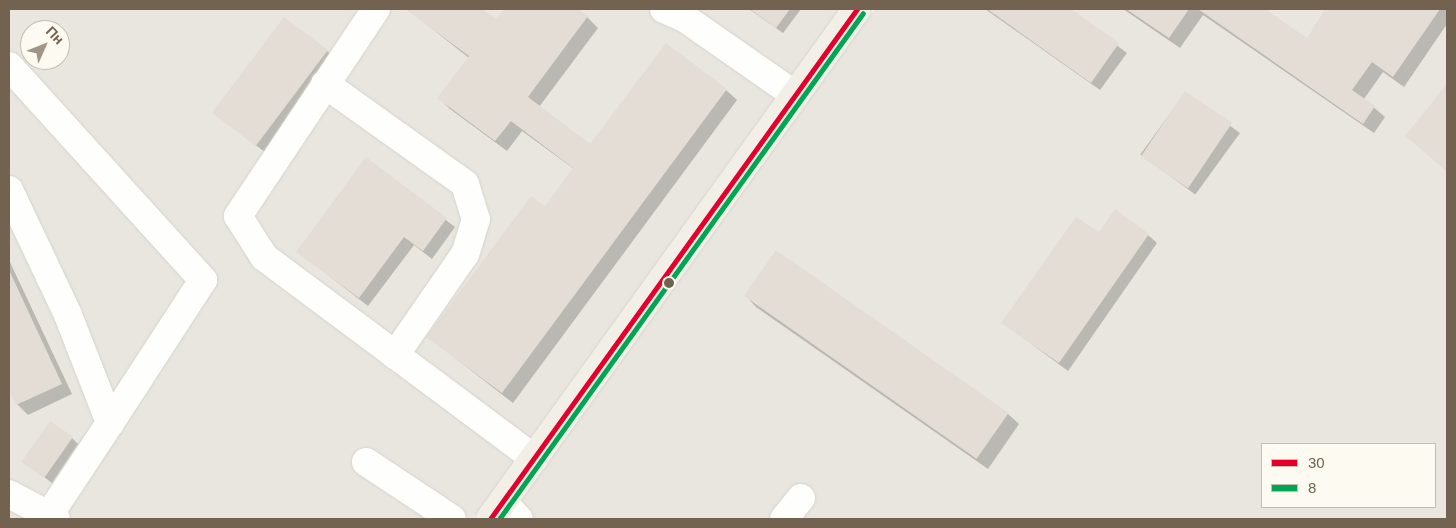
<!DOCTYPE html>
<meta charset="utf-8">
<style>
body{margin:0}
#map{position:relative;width:1456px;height:528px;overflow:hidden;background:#f8f5ee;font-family:Helvetica,sans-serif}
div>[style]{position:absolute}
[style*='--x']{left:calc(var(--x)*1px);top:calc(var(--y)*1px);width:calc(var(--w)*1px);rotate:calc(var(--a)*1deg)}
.industrial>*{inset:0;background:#e9e6df}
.shadow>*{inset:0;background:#0003;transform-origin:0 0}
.building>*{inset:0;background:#e3ddd5;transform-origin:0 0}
.roads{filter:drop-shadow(0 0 1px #d7d2cc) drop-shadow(0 0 1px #d7d2cc)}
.minor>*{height:28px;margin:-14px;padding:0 14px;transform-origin:14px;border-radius:14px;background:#fefefc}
.major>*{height:28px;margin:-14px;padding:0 14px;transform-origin:14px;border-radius:14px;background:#f2efe7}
.bus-1>*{height:5px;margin:-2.5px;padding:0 2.5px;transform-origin:2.5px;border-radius:2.5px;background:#e4002b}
.bus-2>*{height:5px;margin:-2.5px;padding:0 2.5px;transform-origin:2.5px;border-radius:2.5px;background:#00a651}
.dots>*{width:14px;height:14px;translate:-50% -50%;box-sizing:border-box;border:2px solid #fdfaf1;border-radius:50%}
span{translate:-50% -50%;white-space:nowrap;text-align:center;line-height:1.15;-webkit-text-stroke:5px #fdfaf1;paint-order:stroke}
.frame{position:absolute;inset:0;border:10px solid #736250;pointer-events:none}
.legend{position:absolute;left:1261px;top:443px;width:175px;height:65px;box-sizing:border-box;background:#fdfaf1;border:1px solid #c6bdb1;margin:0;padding:6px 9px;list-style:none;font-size:15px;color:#736250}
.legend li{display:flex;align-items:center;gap:10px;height:25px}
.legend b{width:25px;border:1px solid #c6bdb1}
.north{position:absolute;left:20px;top:20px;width:50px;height:50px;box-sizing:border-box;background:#fdfaf1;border:1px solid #c6bdb1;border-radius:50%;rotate:46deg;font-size:14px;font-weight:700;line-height:20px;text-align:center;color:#736250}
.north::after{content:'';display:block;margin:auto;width:18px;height:22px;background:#a29587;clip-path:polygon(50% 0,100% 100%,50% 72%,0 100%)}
</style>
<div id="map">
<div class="industrial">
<i style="clip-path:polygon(evenodd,9px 9px,839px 9px,472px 519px,9px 519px,9px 9px,30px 30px,60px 30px,60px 60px,30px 60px,30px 30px)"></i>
<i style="clip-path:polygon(evenodd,875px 9px,1447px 9px,1447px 519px,508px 519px,875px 9px,1262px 444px,1435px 444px,1435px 507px,1262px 507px,1262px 444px)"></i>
</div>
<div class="shadow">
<i style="clip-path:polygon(407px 9px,480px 9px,496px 21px,505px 9px,576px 9px,587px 17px,598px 28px,539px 107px,591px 145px,726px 90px,737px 100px,513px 403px,428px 337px,545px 207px,574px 169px,522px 131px,507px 151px,450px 109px,439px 98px,469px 58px)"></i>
<i style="clip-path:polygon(749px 9px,801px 9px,783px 33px)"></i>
<i style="clip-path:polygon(985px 9px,1069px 9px,1127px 53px,1100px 90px)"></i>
<i style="clip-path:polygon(1123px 9px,1263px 9px,1308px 40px,1326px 9px,1447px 9px,1447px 24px,1404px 87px,1383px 72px,1364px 99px,1385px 117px,1374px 133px,1203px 15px,1180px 48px)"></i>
<i style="clip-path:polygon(327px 51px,336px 59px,266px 153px,214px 113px)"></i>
<i style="clip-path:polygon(1447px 86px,1447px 171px,1407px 136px)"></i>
<i style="left:1185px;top:93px;width:68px;height:76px;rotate:36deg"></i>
<i style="clip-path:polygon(366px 159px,455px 227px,432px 259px,414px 245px,368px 306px,298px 252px)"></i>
<i style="clip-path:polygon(1099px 234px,1148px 235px,1157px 243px,1068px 371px,1003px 323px)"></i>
<i style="clip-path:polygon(9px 260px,72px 394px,28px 415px,17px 404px,9px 387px)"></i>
<i style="clip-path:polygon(746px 296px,1008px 414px,1019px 424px,988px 469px,756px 307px)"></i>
<i style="clip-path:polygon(72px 438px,78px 444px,52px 483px,23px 461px)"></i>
</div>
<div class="building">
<i style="clip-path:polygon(405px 9px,482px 9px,496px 19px,504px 9px,578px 9px,588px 16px,528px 97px,590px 144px,666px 43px,727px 89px,502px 393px,426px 337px,531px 196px,545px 206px,573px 168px,511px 121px,495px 141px,437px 98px,469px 56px)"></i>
<i style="clip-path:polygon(750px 9px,790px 9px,776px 28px)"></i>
<i style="clip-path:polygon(987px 9px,1071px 9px,1119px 43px,1091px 83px)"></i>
<i style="clip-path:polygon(1126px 9px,1189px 9px,1169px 38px)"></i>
<i style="clip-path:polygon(1198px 9px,1265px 9px,1307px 38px,1325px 9px,1440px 9px,1393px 77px,1372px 62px,1352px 90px,1375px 106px,1363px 124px)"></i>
<i style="left:284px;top:17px;width:55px;height:120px;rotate:37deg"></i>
<i style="clip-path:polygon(1447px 84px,1447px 171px,1405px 136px)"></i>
<i style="left:1185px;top:91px;width:57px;height:79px;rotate:34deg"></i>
<i style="clip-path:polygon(366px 157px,447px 218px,423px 251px,404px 237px,359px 298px,296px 252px)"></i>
<i style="clip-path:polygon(1115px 209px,1149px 234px,1059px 363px,1001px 323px,1076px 217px,1099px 232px)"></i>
<i style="left:776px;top:250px;width:284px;height:56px;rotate:35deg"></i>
<i style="clip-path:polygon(9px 270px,62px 384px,16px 405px,9px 390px)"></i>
<i style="left:50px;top:421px;width:28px;height:50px;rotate:35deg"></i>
</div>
<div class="roads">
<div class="minor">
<i style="--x:376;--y:9;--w:249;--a:123.7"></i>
<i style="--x:238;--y:216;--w:49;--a:57.6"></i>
<i style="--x:264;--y:257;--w:337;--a:36.7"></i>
<i style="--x:664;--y:9;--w:24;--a:24"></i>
<i style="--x:686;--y:19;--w:133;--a:34.9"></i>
<i style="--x:9;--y:66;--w:289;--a:47.8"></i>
<i style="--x:203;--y:280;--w:171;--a:123"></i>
<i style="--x:325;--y:84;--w:172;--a:35.5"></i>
<i style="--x:465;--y:184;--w:37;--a:73"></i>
<i style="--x:476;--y:219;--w:37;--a:107"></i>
<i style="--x:465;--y:254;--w:123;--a:124.7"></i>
<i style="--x:9;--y:190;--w:138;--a:64.7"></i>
<i style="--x:68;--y:315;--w:116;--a:68.7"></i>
<i style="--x:110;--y:423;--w:110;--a:123.5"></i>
<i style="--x:366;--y:462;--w:103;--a:33.5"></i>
<i style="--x:9;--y:494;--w:53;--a:28"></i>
<i style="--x:503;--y:502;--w:23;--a:47"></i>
<i style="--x:784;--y:519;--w:27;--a:-51"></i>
</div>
<div class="major">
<i style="--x:490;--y:519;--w:628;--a:-54.26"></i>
</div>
</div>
<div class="bus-1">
<i style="--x:490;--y:519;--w:628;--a:-54.26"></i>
</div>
<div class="bus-2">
<i style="--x:499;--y:519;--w:623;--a:-54.27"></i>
</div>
<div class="dots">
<i style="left:669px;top:283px;background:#736250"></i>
</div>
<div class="frame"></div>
<ul class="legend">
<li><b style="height:6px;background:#e4002b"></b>30</li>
<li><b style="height:6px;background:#00a651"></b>8</li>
</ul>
<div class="north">Пн</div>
</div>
